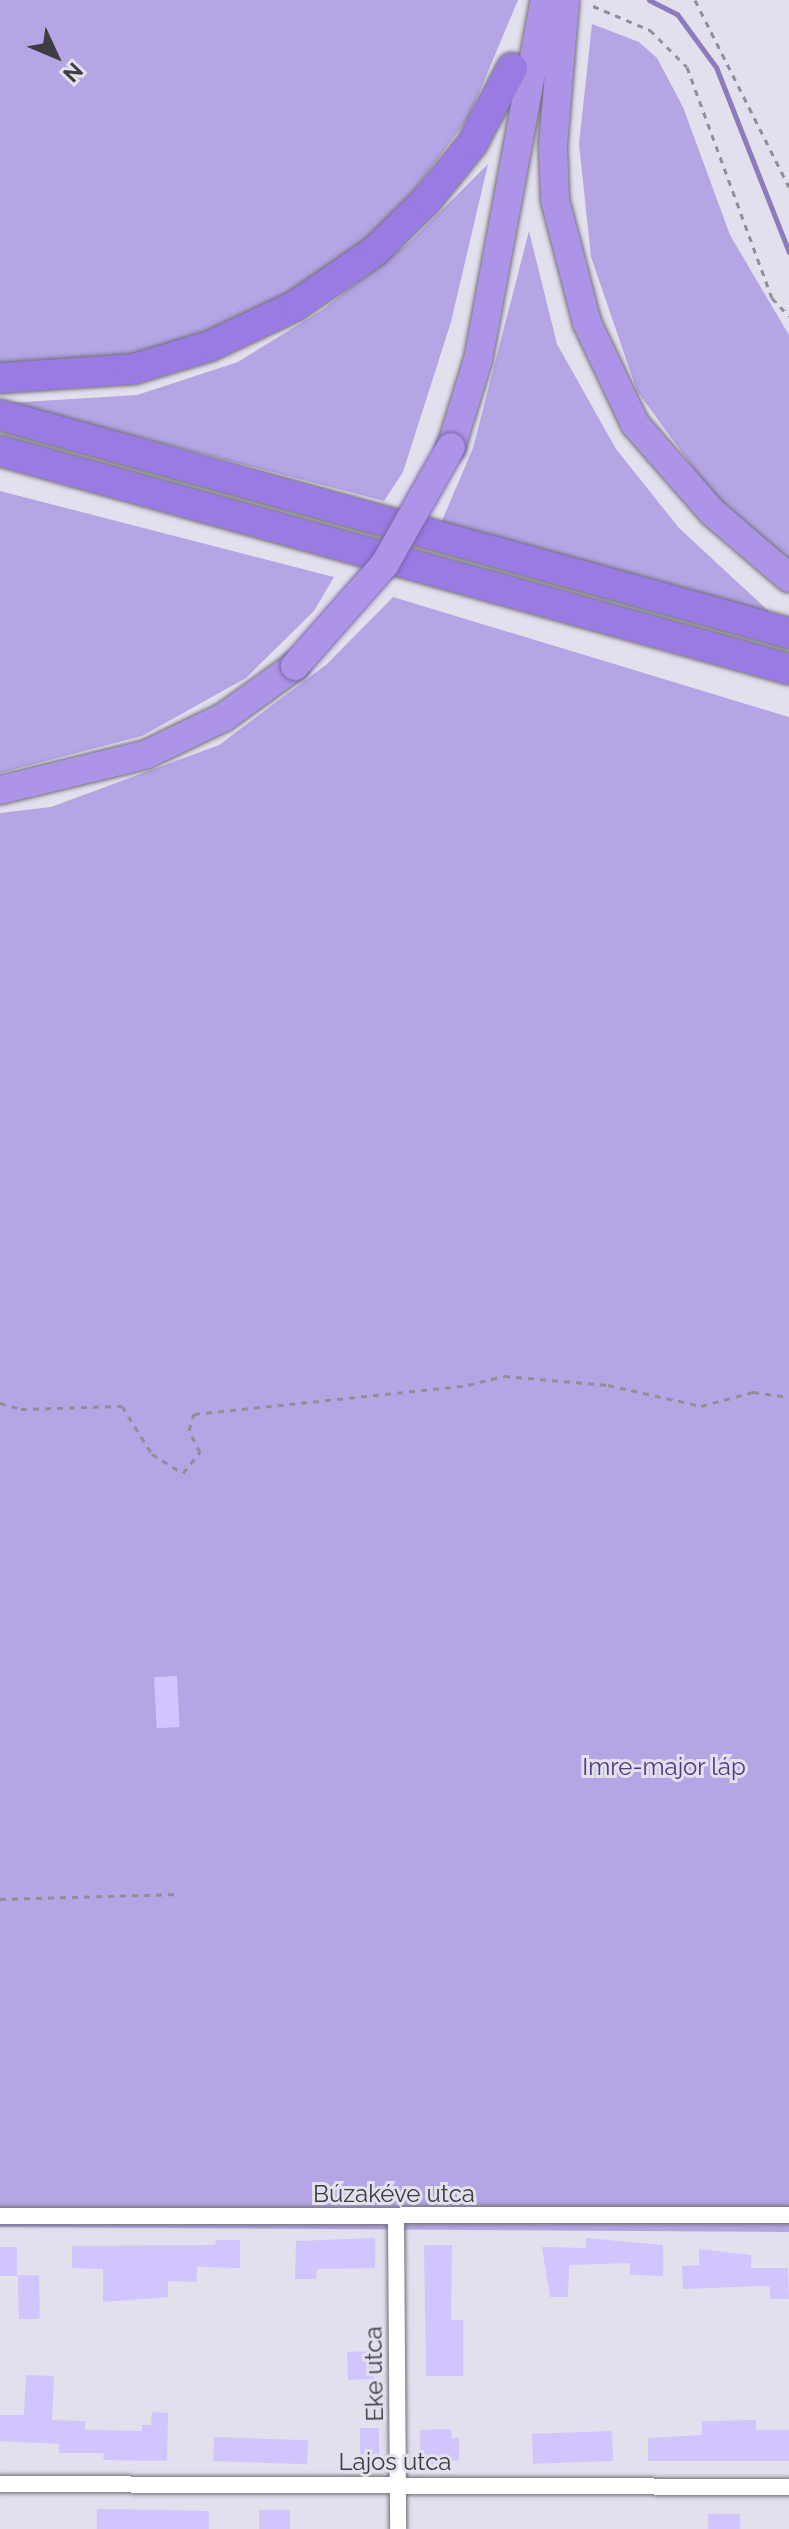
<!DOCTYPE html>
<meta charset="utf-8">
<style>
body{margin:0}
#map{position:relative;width:789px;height:2529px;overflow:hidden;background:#e3e0ed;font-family:Raleway,sans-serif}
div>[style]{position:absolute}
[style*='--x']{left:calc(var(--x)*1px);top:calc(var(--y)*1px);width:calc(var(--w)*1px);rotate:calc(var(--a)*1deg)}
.green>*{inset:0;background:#b5a5e5}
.stream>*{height:5px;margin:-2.5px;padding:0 2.5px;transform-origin:2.5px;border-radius:2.5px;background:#8e7bbe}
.building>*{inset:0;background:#d2c4fd;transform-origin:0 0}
.path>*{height:3px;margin-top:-1.5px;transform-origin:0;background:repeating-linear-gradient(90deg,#908e98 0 6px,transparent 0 12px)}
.roads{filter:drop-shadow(0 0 2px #716f79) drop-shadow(0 0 2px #716f79)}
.minor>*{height:16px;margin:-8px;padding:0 8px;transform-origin:8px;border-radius:8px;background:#fff}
.trunk>*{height:28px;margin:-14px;padding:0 14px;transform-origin:14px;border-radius:14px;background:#ae94e8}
.motorway>*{height:30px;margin:-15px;padding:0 15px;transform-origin:15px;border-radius:15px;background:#9a7ae3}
.bridges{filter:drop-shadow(0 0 2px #7964aa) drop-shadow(0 0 2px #7964aa)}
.trunk-bridge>*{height:28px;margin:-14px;padding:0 14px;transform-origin:14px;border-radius:14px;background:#ae94e8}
span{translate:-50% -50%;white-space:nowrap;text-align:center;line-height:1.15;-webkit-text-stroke:6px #e3e0ed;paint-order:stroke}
.park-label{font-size:24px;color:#533889}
.street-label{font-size:24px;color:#3d3c41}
.north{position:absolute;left:16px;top:16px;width:80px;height:80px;-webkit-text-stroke:6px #e3e0ed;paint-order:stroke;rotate:134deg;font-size:22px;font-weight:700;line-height:32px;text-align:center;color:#3d3c41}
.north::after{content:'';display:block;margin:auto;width:28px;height:36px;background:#3d3c41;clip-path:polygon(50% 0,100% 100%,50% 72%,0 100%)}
</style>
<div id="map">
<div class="green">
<i style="clip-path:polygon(0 0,518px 0,469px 117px,407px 200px,334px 269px,246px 321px,92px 369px,0 370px)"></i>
<i style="clip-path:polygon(592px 24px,639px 42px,657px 58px,683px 107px,730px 235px,789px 335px,789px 559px,711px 492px,637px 391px,591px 257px,579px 144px)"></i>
<i style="clip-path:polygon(488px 164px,451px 322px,403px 472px,384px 501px,7px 403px,137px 395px,238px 362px,322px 310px,411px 241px)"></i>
<i style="clip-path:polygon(529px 231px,557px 344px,616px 449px,679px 528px,775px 617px,441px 523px,473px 448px)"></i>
<i style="clip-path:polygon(0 491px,334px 577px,314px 611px,246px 678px,142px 736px,0 773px)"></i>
<i style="clip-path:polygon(393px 597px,789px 717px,789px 2232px,0 2227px,0 813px,51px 807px,219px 745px,327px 664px)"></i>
</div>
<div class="stream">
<i style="--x:649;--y:0;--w:31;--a:27"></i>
<i style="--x:677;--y:14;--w:66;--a:53.7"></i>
<i style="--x:716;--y:67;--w:199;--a:68.5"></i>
</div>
<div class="building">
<i style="left:177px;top:1676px;width:51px;height:23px;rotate:87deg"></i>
<i style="clip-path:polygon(375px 2238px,375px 2268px,317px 2269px,316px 2279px,295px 2279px,296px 2241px)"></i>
<i style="clip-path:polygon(586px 2238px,663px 2245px,663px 2276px,630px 2275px,630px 2263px,569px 2265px,568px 2297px,550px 2297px,542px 2247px,586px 2248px)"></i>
<i style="clip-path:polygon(216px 2240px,240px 2240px,240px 2268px,197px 2267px,197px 2282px,168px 2281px,168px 2297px,103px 2302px,103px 2269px,72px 2268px,72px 2246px,215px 2245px)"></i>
<i style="clip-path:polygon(424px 2245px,452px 2245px,451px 2320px,463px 2320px,463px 2376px,426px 2376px)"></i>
<i style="left:0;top:2247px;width:17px;height:29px"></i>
<i style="clip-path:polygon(699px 2249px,751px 2255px,751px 2268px,788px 2268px,789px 2299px,770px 2299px,770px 2287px,763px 2286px,683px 2289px,682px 2266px,699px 2265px)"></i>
<i style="left:39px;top:2275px;width:44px;height:21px;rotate:89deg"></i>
<i style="left:373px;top:2351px;width:28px;height:26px;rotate:88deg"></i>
<i style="clip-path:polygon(26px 2375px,54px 2376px,52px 2420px,85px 2421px,85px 2430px,142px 2431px,142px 2425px,151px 2425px,152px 2412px,168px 2413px,167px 2461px,103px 2460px,104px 2453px,59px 2453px,59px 2444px,0 2441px,0 2415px,24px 2415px)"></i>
<i style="clip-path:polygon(756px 2420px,756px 2430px,789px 2430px,789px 2461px,648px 2461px,648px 2438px,702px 2435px,702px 2421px)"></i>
<i style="left:379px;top:2428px;width:26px;height:19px;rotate:90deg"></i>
<i style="clip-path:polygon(451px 2429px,452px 2438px,459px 2438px,459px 2460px,420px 2466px,420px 2430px)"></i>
<i style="left:612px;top:2431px;width:30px;height:80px;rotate:88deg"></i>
<i style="left:214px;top:2437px;width:94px;height:24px;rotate:2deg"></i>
<i style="left:97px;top:2509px;width:112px;height:20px;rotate:1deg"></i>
<i style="left:259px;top:2510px;width:31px;height:19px"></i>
<i style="left:708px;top:2514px;width:32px;height:15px"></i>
</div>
<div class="path">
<i style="--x:695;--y:0;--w:209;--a:63.3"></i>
<i style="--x:593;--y:6;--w:62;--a:22.8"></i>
<i style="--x:650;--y:30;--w:52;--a:45"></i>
<i style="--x:687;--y:67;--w:246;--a:69.8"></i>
<i style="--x:772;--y:298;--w:25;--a:47"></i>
<i style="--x:0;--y:1403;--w:22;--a:16"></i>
<i style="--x:21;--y:1409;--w:101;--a:-1.7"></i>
<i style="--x:122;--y:1406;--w:57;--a:58"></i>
<i style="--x:152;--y:1454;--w:36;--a:32"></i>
<i style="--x:183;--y:1473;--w:27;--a:-51"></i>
<i style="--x:200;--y:1452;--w:25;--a:-117"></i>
<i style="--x:189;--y:1430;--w:17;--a:-73"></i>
<i style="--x:194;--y:1414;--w:276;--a:-6"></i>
<i style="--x:468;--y:1385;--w:37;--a:-14"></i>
<i style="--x:504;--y:1376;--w:104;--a:4.9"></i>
<i style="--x:608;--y:1385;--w:95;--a:12.7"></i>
<i style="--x:701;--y:1406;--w:54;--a:-15.1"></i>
<i style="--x:753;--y:1392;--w:36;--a:8"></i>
<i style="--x:0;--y:1899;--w:180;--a:-1.6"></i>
</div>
<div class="roads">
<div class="minor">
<i style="--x:0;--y:2216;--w:789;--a:-0.07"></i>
<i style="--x:396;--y:2219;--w:310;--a:89.6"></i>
<i style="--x:0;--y:2484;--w:789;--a:0.22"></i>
</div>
<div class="trunk">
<i style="--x:565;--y:0;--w:145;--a:94.7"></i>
<i style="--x:553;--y:145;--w:55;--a:87.9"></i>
<i style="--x:555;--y:200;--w:127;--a:75.4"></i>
<i style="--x:587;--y:323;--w:112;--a:64.6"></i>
<i style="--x:635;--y:424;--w:118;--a:48.8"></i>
<i style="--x:713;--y:513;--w:100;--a:40.5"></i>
<i style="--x:451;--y:447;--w:91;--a:-72.8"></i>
<i style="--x:478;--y:360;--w:366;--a:-79.5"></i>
<i style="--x:0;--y:790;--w:149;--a:-13.6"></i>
<i style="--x:145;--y:755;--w:88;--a:-25.7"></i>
<i style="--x:224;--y:717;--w:87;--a:-35.7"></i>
</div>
<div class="motorway">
<i style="--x:0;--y:378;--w:134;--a:-3.8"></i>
<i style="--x:134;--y:369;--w:79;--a:-16.8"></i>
<i style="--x:210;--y:346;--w:94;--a:-25.2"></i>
<i style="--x:295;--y:306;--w:97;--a:-34.5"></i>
<i style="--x:375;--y:251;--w:71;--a:-44.4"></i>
<i style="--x:426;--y:201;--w:73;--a:-51.1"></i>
<i style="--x:472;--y:144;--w:86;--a:-62.2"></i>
<i style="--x:0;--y:415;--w:819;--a:15.45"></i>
<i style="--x:0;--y:451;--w:819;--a:15.45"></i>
</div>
</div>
<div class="bridges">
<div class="trunk-bridge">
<i style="--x:295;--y:666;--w:136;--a:-48.6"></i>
<i style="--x:385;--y:564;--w:134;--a:-60.6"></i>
</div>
</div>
<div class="park-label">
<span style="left:664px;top:1767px">Imre-major láp</span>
</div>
<div class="street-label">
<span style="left:394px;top:2194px">Búzakéve utca</span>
<span style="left:374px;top:2374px;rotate:-91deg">Eke utca</span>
<span style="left:395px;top:2462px">Lajos utca</span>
</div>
<div class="north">N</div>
</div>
